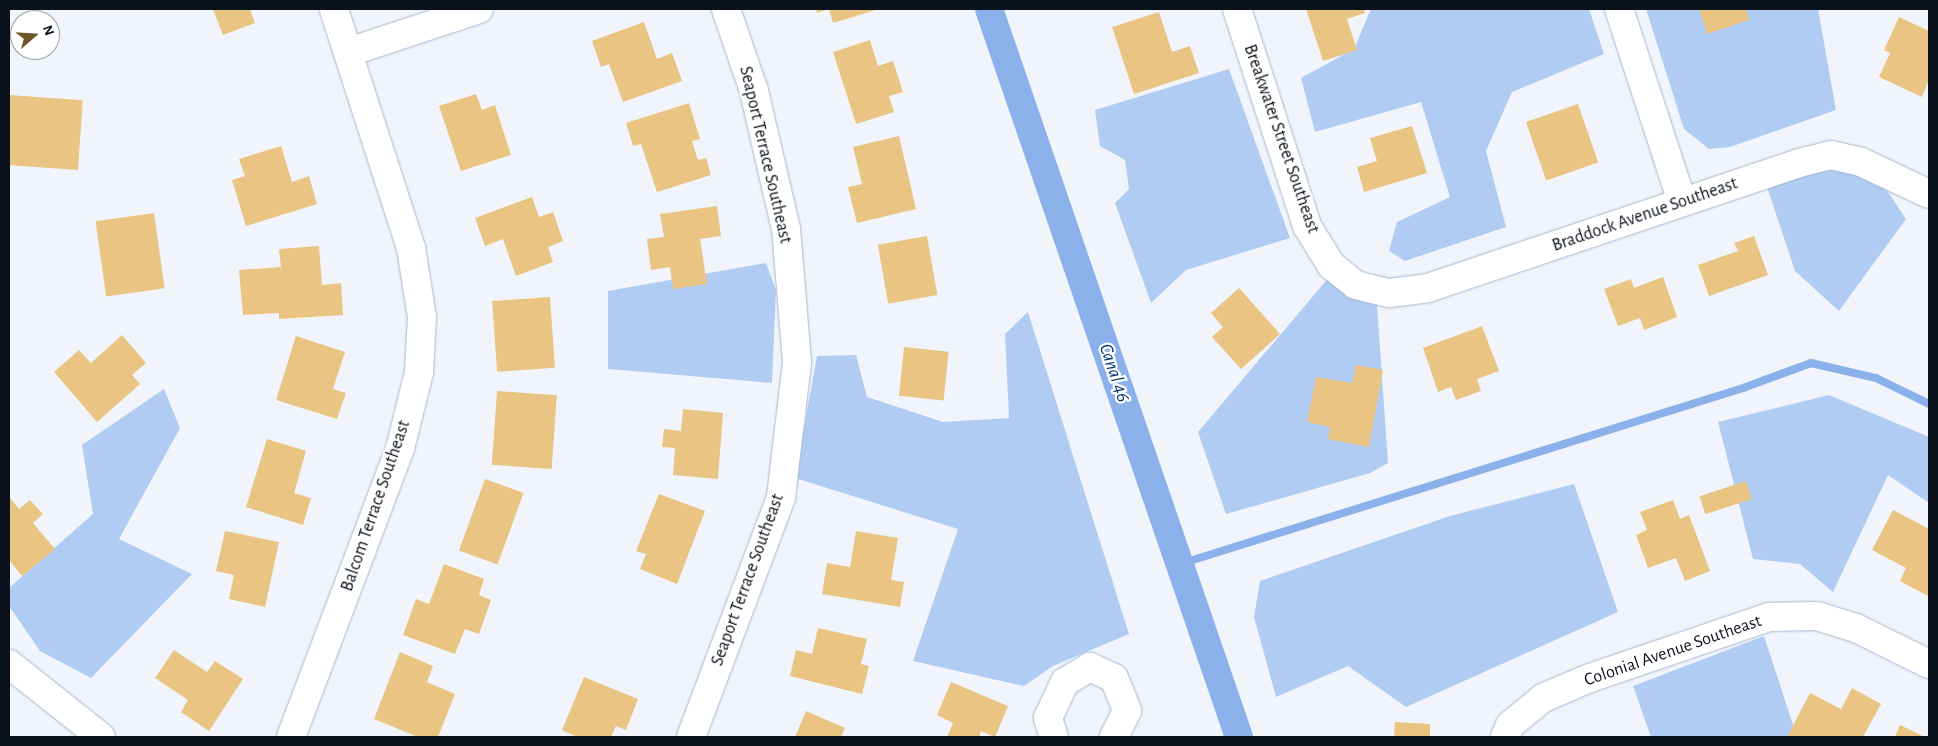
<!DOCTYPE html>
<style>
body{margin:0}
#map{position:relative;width:1938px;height:746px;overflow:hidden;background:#f1f5fb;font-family:"Alegreya Sans",sans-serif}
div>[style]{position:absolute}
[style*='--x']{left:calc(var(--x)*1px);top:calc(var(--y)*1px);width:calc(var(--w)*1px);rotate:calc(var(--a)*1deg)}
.green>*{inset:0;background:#b1ccf3}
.stream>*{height:8px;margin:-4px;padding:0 4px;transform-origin:4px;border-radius:4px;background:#8ab1ea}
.canal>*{height:28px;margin:-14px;padding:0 14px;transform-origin:14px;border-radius:14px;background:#8ab1ea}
.building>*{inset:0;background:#e9c483;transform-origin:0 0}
.roads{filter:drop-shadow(0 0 1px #a6b8d2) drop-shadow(0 0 1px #a6b8d2)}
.minor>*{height:28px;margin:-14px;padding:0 14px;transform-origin:14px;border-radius:14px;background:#fff}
span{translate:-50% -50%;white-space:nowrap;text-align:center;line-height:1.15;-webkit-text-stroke:4.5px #fff;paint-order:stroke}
.street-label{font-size:18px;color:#0b121b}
.water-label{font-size:19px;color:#013475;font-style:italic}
.frame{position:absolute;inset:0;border:10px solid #0b121b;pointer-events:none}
.north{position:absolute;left:10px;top:10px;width:50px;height:50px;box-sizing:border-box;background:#fff;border:1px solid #9da0a4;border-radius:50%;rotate:71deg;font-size:14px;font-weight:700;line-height:20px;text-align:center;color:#0b121b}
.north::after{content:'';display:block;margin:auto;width:18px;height:22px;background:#6e5526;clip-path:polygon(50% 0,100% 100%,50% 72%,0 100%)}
</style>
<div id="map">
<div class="green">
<i style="clip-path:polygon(1371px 9px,1589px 9px,1604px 54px,1512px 92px,1486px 151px,1506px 227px,1405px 261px,1389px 251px,1397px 222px,1450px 197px,1421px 102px,1315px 132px,1301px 78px,1354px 49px)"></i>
<i style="clip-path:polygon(1646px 9px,1818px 9px,1836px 110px,1730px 147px,1709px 149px,1684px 129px)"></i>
<i style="clip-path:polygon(1229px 69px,1290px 238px,1186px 270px,1151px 303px,1115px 203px,1129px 189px,1125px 160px,1100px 146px,1095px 110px)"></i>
<i style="clip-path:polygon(1837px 163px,1884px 186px,1906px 219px,1839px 311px,1795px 271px,1766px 184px)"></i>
<i style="clip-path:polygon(766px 263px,776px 290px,772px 383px,608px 369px,608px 291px)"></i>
<i style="clip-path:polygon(1330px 276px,1361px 301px,1377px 305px,1388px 463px,1370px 473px,1226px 514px,1198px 432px)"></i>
<i style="clip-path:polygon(1028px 312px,1129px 634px,1053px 666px,1024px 686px,913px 661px,958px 529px,795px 478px,817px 356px,856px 355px,867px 397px,943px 422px,1009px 418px,1005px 334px)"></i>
<i style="clip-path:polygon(164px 389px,180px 428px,119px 539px,192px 574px,91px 678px,40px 651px,9px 606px,9px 588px,93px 514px,82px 445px)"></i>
<i style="clip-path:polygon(1829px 395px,1929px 437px,1929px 503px,1888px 475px,1833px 592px,1800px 564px,1753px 559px,1718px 422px)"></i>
<i style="clip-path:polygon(1574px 484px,1618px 612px,1406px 707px,1348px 666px,1276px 697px,1254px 617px,1260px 581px,1450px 516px)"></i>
<i style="clip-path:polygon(1764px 636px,1797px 737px,1651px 737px,1633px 686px)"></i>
</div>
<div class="stream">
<i style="--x:1180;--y:564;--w:590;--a:-17.36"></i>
<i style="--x:1743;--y:388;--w:72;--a:-20.2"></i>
<i style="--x:1811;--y:363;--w:67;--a:13"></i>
<i style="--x:1876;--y:378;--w:59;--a:26.1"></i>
</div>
<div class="canal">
<i style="--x:989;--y:9;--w:770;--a:71.05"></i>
</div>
<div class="building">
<i style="clip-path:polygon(213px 9px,250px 9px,255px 23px,223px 35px)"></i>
<i style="clip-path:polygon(816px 9px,879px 9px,833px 23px,829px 9px,817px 13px)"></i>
<i style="clip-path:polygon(1306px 9px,1364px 9px,1365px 13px,1347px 19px,1357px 50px,1323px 61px)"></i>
<i style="clip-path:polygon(1699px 9px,1746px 9px,1749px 20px,1707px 34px)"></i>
<i style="clip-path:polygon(1159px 12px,1172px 52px,1190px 46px,1199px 73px,1134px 94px,1112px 27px)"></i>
<i style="clip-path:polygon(1899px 17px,1929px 31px,1929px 79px,1922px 97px,1879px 77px,1890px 53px,1884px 50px)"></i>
<i style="clip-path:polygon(644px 22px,657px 59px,672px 53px,682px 81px,623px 102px,609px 64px,601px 67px,592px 41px)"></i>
<i style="clip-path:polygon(870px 40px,878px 66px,893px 61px,903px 92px,889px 96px,894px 112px,856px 124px,833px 52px)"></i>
<i style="clip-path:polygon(476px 94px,482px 110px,495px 105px,511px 155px,461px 171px,439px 106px)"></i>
<i style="left:9px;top:95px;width:74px;height:70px;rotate:4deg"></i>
<i style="clip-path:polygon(689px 103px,700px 139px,692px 141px,698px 160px,706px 158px,711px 175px,657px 192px,641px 144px,633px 146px,626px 123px)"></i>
<i style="left:1578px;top:104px;width:62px;height:55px;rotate:71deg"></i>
<i style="clip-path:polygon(1412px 126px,1427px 173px,1364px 192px,1357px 167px,1377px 161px,1370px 138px)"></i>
<i style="clip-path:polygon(899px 136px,916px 209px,857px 223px,848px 187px,862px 184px,853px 147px)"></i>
<i style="clip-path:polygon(281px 146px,292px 182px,309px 176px,317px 204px,246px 226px,232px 180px,245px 176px,239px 159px)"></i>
<i style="clip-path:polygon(532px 197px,539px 217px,553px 212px,563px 241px,548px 247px,553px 262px,516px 276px,503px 239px,485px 246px,475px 218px)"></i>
<i style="clip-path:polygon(717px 206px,721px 236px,700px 239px,707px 284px,673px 289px,670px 267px,651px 270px,647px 239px,664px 237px,660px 214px)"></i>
<i style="left:154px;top:213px;width:76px;height:59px;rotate:82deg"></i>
<i style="left:927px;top:236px;width:60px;height:50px;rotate:80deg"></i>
<i style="clip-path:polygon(1754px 236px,1768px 275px,1709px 296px,1698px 265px,1738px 251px,1734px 243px)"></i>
<i style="clip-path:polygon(319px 246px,322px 285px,341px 283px,343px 315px,279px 319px,279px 313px,243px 315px,239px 270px,281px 267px,279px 249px)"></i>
<i style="clip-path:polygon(1663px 277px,1677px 317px,1644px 330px,1640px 318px,1618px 326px,1604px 289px,1631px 279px,1634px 288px)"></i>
<i style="clip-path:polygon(1239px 288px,1280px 334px,1241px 369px,1212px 337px,1223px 327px,1211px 313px)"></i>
<i style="left:550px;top:297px;width:71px;height:58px;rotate:86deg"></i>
<i style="clip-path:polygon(1482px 326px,1499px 371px,1477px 379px,1481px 391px,1456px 400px,1451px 387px,1438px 392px,1423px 348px)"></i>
<i style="clip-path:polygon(122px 335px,146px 363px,132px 375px,140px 384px,97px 422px,54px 372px,79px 350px,91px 363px)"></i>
<i style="clip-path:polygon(296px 336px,345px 352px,333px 389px,346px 393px,337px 419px,276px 400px)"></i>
<i style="left:904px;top:347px;width:45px;height:49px;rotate:6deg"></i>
<i style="clip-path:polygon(1356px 365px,1383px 370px,1369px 447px,1328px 439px,1330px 427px,1307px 422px,1316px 377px,1352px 383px)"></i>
<i style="left:497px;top:391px;width:60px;height:74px;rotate:4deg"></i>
<i style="clip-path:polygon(683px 409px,723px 413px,718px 479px,673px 475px,675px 448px,662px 447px,664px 429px,681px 431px)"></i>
<i style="clip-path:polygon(267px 439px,306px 451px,294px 493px,311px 498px,303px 525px,246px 507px)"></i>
<i style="left:485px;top:479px;width:41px;height:76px;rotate:20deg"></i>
<i style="left:1746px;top:481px;width:19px;height:49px;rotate:72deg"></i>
<i style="clip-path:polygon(659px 494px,705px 511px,677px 584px,640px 569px,646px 554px,636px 551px)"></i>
<i style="clip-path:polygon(10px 498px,19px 509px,30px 500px,43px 514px,33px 523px,55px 549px,22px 576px,9px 560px)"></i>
<i style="clip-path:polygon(1673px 500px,1680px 519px,1689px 515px,1710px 571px,1685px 581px,1676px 558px,1648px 568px,1636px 535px,1647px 530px,1640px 512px)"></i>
<i style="clip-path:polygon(1893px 510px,1929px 529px,1928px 596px,1900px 581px,1906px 568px,1872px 550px)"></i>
<i style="clip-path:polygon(225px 531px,279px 542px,265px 607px,229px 599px,234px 575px,216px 571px)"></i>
<i style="clip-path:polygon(856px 531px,898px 538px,891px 580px,904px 582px,900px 607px,822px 594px,827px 563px,850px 567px)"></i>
<i style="clip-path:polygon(444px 564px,484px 579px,479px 595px,491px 600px,479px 634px,465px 629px,455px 654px,403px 635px,416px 599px,429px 604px)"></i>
<i style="clip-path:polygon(818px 628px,867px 639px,861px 664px,869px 666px,862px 694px,790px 676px,796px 650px,812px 654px)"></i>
<i style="clip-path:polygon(174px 650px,207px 672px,215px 661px,243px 679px,209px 731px,181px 712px,188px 700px,155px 678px)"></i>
<i style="clip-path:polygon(400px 652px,433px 666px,427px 682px,455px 694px,438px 737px,418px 737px,374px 719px)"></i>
<i style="clip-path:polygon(584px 677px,638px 699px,626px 730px,616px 726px,611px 737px,577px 737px,562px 730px)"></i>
<i style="clip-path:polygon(951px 682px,1008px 706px,995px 737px,981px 731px,979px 737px,947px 737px,953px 723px,937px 715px)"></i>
<i style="clip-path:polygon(1852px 688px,1881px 704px,1863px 737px,1787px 737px,1810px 693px,1841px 709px)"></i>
<i style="clip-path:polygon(806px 711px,845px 728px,841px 737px,795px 737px)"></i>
<i style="clip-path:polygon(1395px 722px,1430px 724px,1430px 737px,1394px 737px)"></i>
<i style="clip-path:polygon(1900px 725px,1925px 737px,1895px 737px)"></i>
</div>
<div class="roads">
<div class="minor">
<i style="--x:1237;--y:9;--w:228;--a:72.1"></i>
<i style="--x:1307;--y:226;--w:46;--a:58.4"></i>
<i style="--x:1331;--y:265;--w:32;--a:39"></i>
<i style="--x:1356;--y:285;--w:34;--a:14"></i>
<i style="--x:1389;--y:293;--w:39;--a:-7"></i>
<i style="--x:1428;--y:288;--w:391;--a:-18.6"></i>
<i style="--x:1799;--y:163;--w:33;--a:-14"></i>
<i style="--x:1831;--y:155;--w:31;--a:13"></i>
<i style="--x:1861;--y:162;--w:75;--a:25.2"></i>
<i style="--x:1619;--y:9;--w:203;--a:71.9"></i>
<i style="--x:349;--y:52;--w:137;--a:-18.3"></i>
<i style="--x:9;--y:664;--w:117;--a:38.4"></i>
<i style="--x:291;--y:737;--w:308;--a:-69.3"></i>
<i style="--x:400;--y:449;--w:79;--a:-76.1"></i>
<i style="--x:419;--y:372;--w:55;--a:-86.9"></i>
<i style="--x:422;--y:317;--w:70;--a:-99.1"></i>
<i style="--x:411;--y:248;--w:251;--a:-107.9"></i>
<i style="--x:691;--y:737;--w:256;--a:-69.4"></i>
<i style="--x:781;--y:497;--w:136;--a:-83.2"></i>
<i style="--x:797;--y:362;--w:133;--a:-94.7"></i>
<i style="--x:786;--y:229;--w:142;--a:-103.1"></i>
<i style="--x:754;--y:91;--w:87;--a:-108.9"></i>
<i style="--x:1054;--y:737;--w:20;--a:-108"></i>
<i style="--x:1048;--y:718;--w:40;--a:-65"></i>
<i style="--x:1065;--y:682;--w:29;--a:-31"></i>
<i style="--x:1090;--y:667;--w:26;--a:25"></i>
<i style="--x:1114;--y:678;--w:35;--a:68"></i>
<i style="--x:1127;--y:711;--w:29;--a:117"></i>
<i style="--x:1505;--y:737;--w:13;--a:-67"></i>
<i style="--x:1510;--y:725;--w:43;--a:-39.3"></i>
<i style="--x:1543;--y:698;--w:51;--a:-23.1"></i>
<i style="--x:1590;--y:678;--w:189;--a:-18.8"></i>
<i style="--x:1769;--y:617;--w:48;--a:-1.2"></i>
<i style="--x:1817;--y:616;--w:41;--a:17.1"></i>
<i style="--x:1856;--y:628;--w:81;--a:26.3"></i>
</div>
</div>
<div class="street-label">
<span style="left:1281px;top:139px;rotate:71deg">Breakwater Street Southeast</span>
<span style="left:765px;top:155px;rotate:77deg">Seaport Terrace Southeast</span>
<span style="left:1645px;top:215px;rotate:-19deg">Braddock Avenue Southeast</span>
<span style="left:376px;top:506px;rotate:-71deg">Balcom Terrace Southeast</span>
<span style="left:748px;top:580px;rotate:-70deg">Seaport Terrace Southeast</span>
<span style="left:1673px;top:651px;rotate:-19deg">Colonial Avenue Southeast</span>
</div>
<div class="water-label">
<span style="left:1114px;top:373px;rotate:71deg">Canal 46</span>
</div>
<div class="frame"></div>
<div class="north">N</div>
</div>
